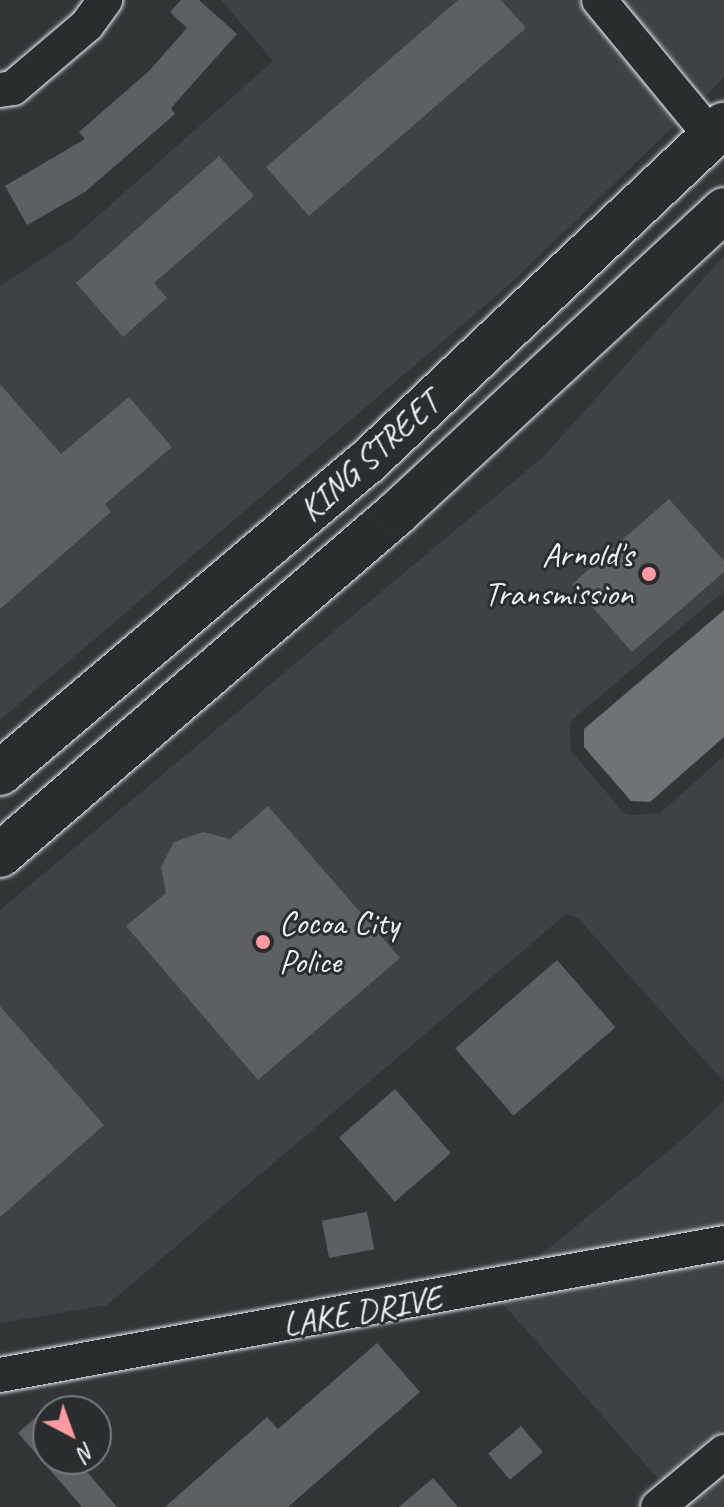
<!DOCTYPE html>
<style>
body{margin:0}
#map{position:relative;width:724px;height:1507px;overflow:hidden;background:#323536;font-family:Caveat,sans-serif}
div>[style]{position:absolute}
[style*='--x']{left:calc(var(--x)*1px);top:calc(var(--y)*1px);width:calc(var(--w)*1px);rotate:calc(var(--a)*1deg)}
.built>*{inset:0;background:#3f4244}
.water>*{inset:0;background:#6e7376}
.building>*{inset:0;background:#5c6063;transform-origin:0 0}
.roads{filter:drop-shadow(0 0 2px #e8f1f8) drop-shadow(0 0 2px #e8f1f8)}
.minor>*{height:34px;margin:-17px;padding:0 17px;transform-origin:17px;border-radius:17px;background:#2a2d2e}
.major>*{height:44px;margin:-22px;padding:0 22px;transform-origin:22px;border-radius:22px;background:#2a2d2e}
.dots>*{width:22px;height:22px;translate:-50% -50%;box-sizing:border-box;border:4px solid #2a2d2e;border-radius:50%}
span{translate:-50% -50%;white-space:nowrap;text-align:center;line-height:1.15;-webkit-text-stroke:6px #2a2d2e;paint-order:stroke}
.street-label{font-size:34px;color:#e8f1f8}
.poi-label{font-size:34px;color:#e8f1f8}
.right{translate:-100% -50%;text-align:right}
.left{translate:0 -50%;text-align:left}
.north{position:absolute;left:32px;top:1395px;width:80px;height:80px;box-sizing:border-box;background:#2a2d2e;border:2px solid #767b7f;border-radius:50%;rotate:139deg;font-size:22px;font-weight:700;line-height:32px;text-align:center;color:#e8f1f8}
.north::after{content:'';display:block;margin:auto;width:28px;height:36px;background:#ff9aa2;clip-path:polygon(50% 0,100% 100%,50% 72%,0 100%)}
</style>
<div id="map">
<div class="built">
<i style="clip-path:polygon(221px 0,578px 0,683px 117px,510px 284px,0 720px,0 286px,72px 239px,273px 61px)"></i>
<i style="clip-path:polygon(620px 0,724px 0,724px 77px,706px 95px)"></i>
<i style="clip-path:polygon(724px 256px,724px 591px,572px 720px,570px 728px,571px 751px,624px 813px,632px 815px,660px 813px,724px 756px,724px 1082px,579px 919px,566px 914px,107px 1305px,0 1323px,0 910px,543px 457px)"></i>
<i style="clip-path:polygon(724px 1101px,724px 1226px,532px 1262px,683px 1139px)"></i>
<i style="clip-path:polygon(724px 1260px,724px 1428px,661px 1482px,502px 1303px)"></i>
<i style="clip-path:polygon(724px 1474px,724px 1507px,685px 1507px)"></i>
</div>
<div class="water">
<i style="clip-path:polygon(724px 610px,724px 737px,650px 802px,631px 801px,584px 747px,584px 729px)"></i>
</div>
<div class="building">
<i style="clip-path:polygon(181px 0,199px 0,237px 34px,171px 108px,175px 114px,85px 192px,27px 225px,5px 186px,85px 139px,79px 132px,149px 71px,187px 28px,170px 12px)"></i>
<i style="clip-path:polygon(458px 0,501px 0,526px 28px,309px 216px,266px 167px)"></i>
<i style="clip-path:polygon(219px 156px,254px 196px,154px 283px,167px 298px,123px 337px,76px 283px)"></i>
<i style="clip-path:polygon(0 384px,61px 454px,129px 397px,172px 447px,105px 504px,111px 512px,0 609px)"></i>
<i style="clip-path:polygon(669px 499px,724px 561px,724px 572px,632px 652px,572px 584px)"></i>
<i style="clip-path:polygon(268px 806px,400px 958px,258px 1080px,126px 926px,166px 893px,161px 867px,174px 842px,203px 832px,230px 839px)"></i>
<i style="left:557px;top:960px;width:89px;height:135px;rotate:49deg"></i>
<i style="clip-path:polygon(0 1006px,104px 1125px,0 1217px)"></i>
<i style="left:395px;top:1089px;width:85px;height:74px;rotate:49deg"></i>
<i style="left:367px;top:1212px;width:38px;height:46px;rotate:79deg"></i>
<i style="clip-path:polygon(377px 1343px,420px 1392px,288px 1507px,165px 1507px,267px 1417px,278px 1429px)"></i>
<i style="clip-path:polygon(48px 1406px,48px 1459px,76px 1459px,117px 1507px,82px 1507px,18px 1433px)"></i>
<i style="left:521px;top:1426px;width:34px;height:43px;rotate:50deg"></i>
<i style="clip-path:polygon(433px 1478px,458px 1507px,399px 1507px)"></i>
</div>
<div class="roads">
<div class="minor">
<i style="--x:599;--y:0;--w:176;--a:50.5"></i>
<i style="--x:0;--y:90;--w:13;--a:-9"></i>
<i style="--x:13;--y:88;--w:97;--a:-40.4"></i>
<i style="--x:87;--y:25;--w:31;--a:-54"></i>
<i style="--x:0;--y:1375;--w:736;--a:-10.33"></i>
<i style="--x:658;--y:1507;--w:86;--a:-39.8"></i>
</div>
<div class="major">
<i style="--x:0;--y:773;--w:478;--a:-40.3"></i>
<i style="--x:365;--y:464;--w:494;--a:-43.4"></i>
<i style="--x:0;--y:855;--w:524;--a:-40.74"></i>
<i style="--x:397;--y:513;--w:446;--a:-42.8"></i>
</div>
</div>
<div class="dots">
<i style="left:649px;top:574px;background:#ff9aa2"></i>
<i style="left:263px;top:942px;background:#ff9aa2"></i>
</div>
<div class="street-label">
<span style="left:369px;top:456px;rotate:-42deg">KING STREET</span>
<span style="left:362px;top:1311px;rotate:-10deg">LAKE DRIVE</span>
</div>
<div class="poi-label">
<span class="right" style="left:633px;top:574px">Arnold's<br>Transmission</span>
<span class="left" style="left:279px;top:942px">Cocoa City<br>Police</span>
</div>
<div class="north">N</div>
</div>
